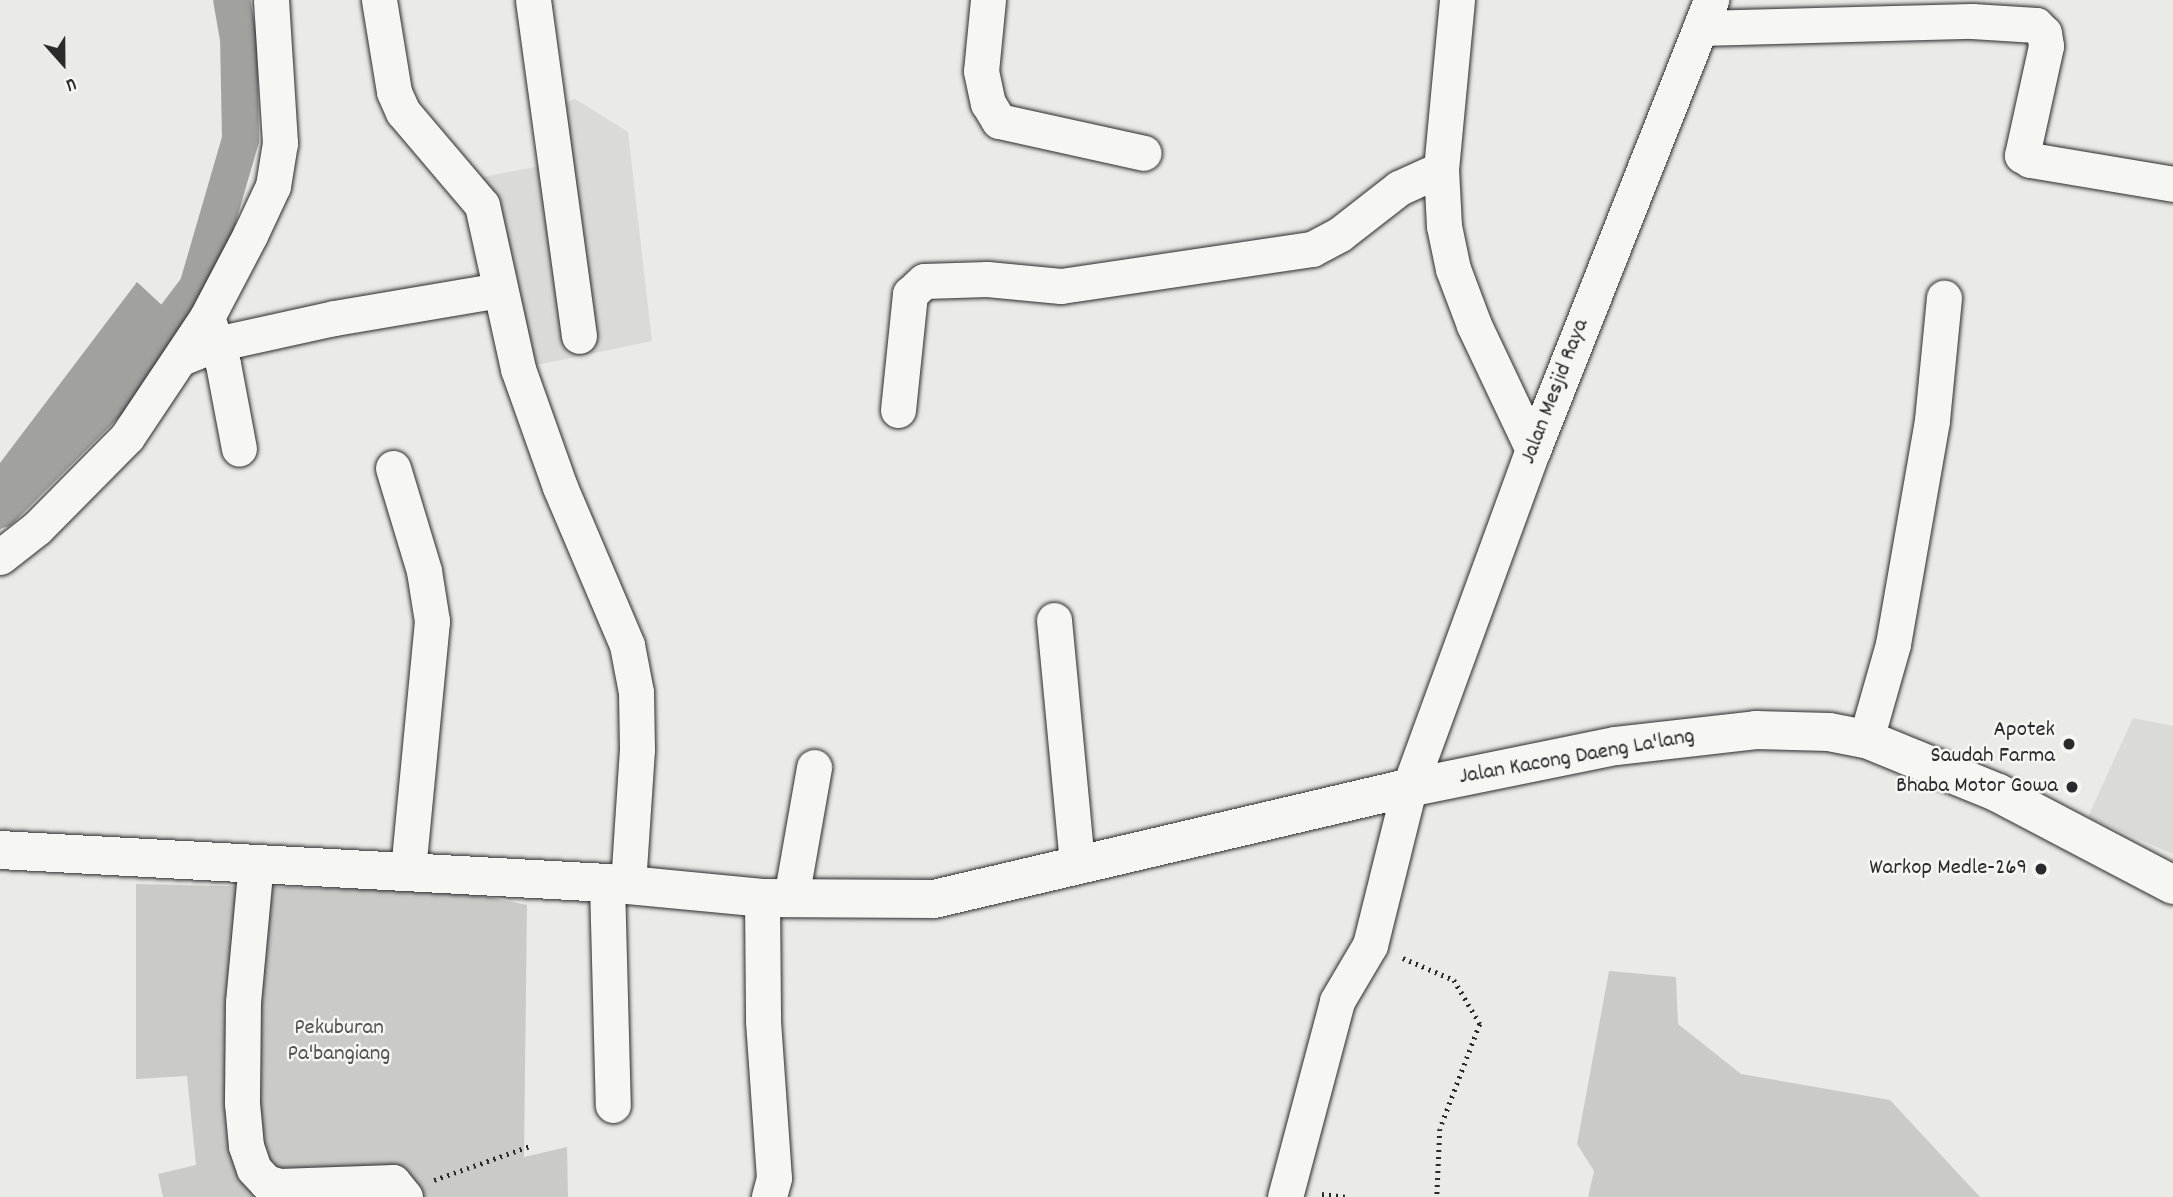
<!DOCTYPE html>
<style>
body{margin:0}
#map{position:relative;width:2173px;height:1197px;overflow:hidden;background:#eaeae6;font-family:Dekko,sans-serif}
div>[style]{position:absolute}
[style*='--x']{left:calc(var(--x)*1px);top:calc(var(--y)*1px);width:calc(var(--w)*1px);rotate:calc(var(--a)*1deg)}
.built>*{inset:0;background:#dadad6}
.green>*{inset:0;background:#cacac7}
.water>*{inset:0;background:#a1a19e}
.canal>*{height:37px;margin:-18.5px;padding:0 18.5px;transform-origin:18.5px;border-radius:18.5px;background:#a1a19e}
.path>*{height:4.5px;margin-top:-2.25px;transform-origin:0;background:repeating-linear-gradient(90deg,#2b2b2b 0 2px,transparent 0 7px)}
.roads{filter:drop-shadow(0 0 2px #2b2b2b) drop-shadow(0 0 2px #2b2b2b)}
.minor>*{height:35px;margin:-17.5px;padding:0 17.5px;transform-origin:17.5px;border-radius:17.5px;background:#f6f6f2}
.major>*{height:38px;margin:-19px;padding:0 19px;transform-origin:19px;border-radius:19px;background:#f6f6f2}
.dots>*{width:19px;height:19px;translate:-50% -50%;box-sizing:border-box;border:4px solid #f6f6f2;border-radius:50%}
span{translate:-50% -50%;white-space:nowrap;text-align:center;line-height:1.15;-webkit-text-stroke:5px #f6f6f2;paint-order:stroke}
.street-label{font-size:23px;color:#2b2b2b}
.poi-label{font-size:23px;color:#2b2b2b}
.right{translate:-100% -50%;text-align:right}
.park-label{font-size:23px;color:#535352}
.north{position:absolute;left:28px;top:28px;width:70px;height:70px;-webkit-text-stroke:5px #f6f6f2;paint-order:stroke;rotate:159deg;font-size:19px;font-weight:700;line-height:28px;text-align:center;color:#2b2b2b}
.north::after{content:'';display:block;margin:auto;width:24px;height:32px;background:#2b2b2b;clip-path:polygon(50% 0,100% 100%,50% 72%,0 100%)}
</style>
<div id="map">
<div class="built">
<i style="clip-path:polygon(575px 99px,628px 132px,652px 341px,508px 371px,477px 178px,572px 160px,561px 105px)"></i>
<i style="clip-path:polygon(2133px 718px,2173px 726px,2173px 854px,2088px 817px)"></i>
</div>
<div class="green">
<i style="clip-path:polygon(136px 884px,456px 891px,527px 905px,524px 1157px,567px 1147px,568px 1197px,163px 1197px,158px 1174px,196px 1165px,187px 1076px,136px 1079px)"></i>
<i style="clip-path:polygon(1609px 971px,1676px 977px,1678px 1024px,1741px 1074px,1890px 1100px,1980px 1197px,1588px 1197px,1594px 1171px,1577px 1144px)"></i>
</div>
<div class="water">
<i style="clip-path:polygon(137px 282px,165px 308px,59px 468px,0 530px,0 463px)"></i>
</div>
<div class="canal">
<i style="--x:0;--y:509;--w:168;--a:-45"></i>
<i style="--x:119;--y:390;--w:129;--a:-52.9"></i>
<i style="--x:197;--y:287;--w:154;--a:-73.8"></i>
<i style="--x:240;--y:139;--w:101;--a:-91.1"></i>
<i style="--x:238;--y:38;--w:39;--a:-100"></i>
</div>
<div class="path">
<i style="--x:1403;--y:958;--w:56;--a:23.3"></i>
<i style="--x:1454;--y:980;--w:51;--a:59.4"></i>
<i style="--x:1480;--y:1024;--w:112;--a:110.9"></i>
<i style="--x:1440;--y:1129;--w:68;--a:92.5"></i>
<i style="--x:434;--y:1180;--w:102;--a:-19.5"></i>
<i style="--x:1322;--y:1194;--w:23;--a:7"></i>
</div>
<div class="roads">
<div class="minor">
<i style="--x:379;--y:0;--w:93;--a:80.7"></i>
<i style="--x:394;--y:92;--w:22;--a:66"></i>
<i style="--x:403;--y:112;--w:122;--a:49.7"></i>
<i style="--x:482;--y:205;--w:168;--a:77.6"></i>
<i style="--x:518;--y:369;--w:125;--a:70.4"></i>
<i style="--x:560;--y:487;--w:172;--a:67"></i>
<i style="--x:627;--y:645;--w:48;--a:79.2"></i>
<i style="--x:636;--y:692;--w:57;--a:89"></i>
<i style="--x:637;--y:749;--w:137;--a:93.8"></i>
<i style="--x:533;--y:0;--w:339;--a:82.2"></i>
<i style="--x:988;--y:0;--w:71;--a:95.6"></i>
<i style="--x:981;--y:71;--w:33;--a:78"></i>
<i style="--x:988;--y:103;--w:21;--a:59"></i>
<i style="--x:999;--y:121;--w:148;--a:12.4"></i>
<i style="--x:1457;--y:0;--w:170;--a:95.4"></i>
<i style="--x:1441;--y:169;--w:57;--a:87"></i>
<i style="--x:1444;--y:226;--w:44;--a:78.2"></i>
<i style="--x:1453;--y:269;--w:60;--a:69.4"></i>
<i style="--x:1474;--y:325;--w:138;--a:64.7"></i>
<i style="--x:1700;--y:28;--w:272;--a:-1.5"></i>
<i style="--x:1972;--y:21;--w:64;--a:3.6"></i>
<i style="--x:2036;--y:25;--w:11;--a:45"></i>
<i style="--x:2044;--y:33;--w:13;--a:81"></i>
<i style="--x:2046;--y:46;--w:112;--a:102.4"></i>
<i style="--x:2022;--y:155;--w:9;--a:32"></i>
<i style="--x:2030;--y:160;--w:145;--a:9.5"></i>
<i style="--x:209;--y:323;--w:43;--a:71.1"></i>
<i style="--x:223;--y:364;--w:86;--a:79.3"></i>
<i style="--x:181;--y:358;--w:38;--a:-22"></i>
<i style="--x:216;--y:344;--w:121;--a:-12.4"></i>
<i style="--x:334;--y:318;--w:167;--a:-9.6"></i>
<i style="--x:898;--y:410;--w:117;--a:-84.1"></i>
<i style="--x:910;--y:294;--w:19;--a:-43"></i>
<i style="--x:924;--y:281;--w:63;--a:-1.8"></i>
<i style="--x:987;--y:279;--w:74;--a:5.4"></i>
<i style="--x:1061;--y:286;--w:254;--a:-8.4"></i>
<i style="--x:1312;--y:249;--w:32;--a:-28"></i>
<i style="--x:1340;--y:234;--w:75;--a:-37.9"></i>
<i style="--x:1399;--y:188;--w:46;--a:-24.3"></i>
<i style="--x:393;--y:468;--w:108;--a:73.2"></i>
<i style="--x:424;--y:571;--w:51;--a:80.9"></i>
<i style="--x:432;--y:621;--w:252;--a:95.5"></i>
<i style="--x:0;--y:557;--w:47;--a:-38.1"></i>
<i style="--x:37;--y:528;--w:128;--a:-45.3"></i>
<i style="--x:127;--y:437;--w:144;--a:-56.3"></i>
<i style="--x:207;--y:317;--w:93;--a:-62.3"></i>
<i style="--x:250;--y:235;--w:54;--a:-64.9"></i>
<i style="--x:273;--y:186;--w:44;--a:-80.8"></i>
<i style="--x:280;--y:143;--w:143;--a:-93.6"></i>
<i style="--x:1054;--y:620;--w:244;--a:84.6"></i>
<i style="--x:1866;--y:739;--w:99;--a:-74.1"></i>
<i style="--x:1893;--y:644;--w:227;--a:-80.1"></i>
<i style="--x:1932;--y:420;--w:123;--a:-84.4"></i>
<i style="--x:256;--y:862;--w:141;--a:95.3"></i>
<i style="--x:243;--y:1002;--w:101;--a:90.6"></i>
<i style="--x:242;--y:1103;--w:43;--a:84.7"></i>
<i style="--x:246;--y:1146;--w:24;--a:71"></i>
<i style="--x:254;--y:1169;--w:18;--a:47"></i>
<i style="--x:266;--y:1182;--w:14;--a:17"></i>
<i style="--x:279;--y:1186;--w:114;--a:-2"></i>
<i style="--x:393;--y:1182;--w:19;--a:51"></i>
<i style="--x:607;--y:883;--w:222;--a:88.5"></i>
<i style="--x:762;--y:898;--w:123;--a:89.5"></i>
<i style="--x:763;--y:1021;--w:157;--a:86"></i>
<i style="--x:774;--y:1178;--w:20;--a:105"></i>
<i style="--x:791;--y:898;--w:133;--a:-80"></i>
<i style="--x:1285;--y:1197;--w:203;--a:-75.1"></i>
<i style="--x:1337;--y:1001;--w:65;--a:-59.5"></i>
<i style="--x:1370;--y:945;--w:162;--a:-76"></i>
<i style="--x:1409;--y:788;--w:360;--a:-69.9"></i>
<i style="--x:1533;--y:450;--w:484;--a:-68.4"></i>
</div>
<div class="major">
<i style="--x:0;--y:850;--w:608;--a:3.11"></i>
<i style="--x:607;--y:883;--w:156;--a:5.5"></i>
<i style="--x:762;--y:898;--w:172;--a:0.3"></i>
<i style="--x:934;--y:899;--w:488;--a:-13.2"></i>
<i style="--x:1409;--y:788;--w:211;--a:-11.5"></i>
<i style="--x:1616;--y:746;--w:141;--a:-6.5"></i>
<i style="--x:1756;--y:730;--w:73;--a:1.6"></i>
<i style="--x:1829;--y:732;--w:38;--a:11"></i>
<i style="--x:1866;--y:739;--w:143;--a:22.2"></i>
<i style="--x:1998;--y:793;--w:198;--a:27.7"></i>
</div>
</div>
<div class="dots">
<i style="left:2069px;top:744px;background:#2b2b2b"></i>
<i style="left:2072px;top:787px;background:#2b2b2b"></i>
<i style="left:2041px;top:869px;background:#2b2b2b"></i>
</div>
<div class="street-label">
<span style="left:1556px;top:392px;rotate:-69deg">Jalan Mesjid Raya</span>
<span style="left:1577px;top:758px;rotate:-10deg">Jalan Kacong Daeng La'lang</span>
</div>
<div class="poi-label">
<span class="right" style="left:2055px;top:744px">Apotek<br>Saudah Farma</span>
<span class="right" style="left:2058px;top:787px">Bhaba Motor Gowa</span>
<span class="right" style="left:2027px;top:869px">Warkop Medle-269</span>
</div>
<div class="park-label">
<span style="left:339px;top:1042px">Pekuburan<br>Pa'bangiang</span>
</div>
<div class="north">U</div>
</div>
